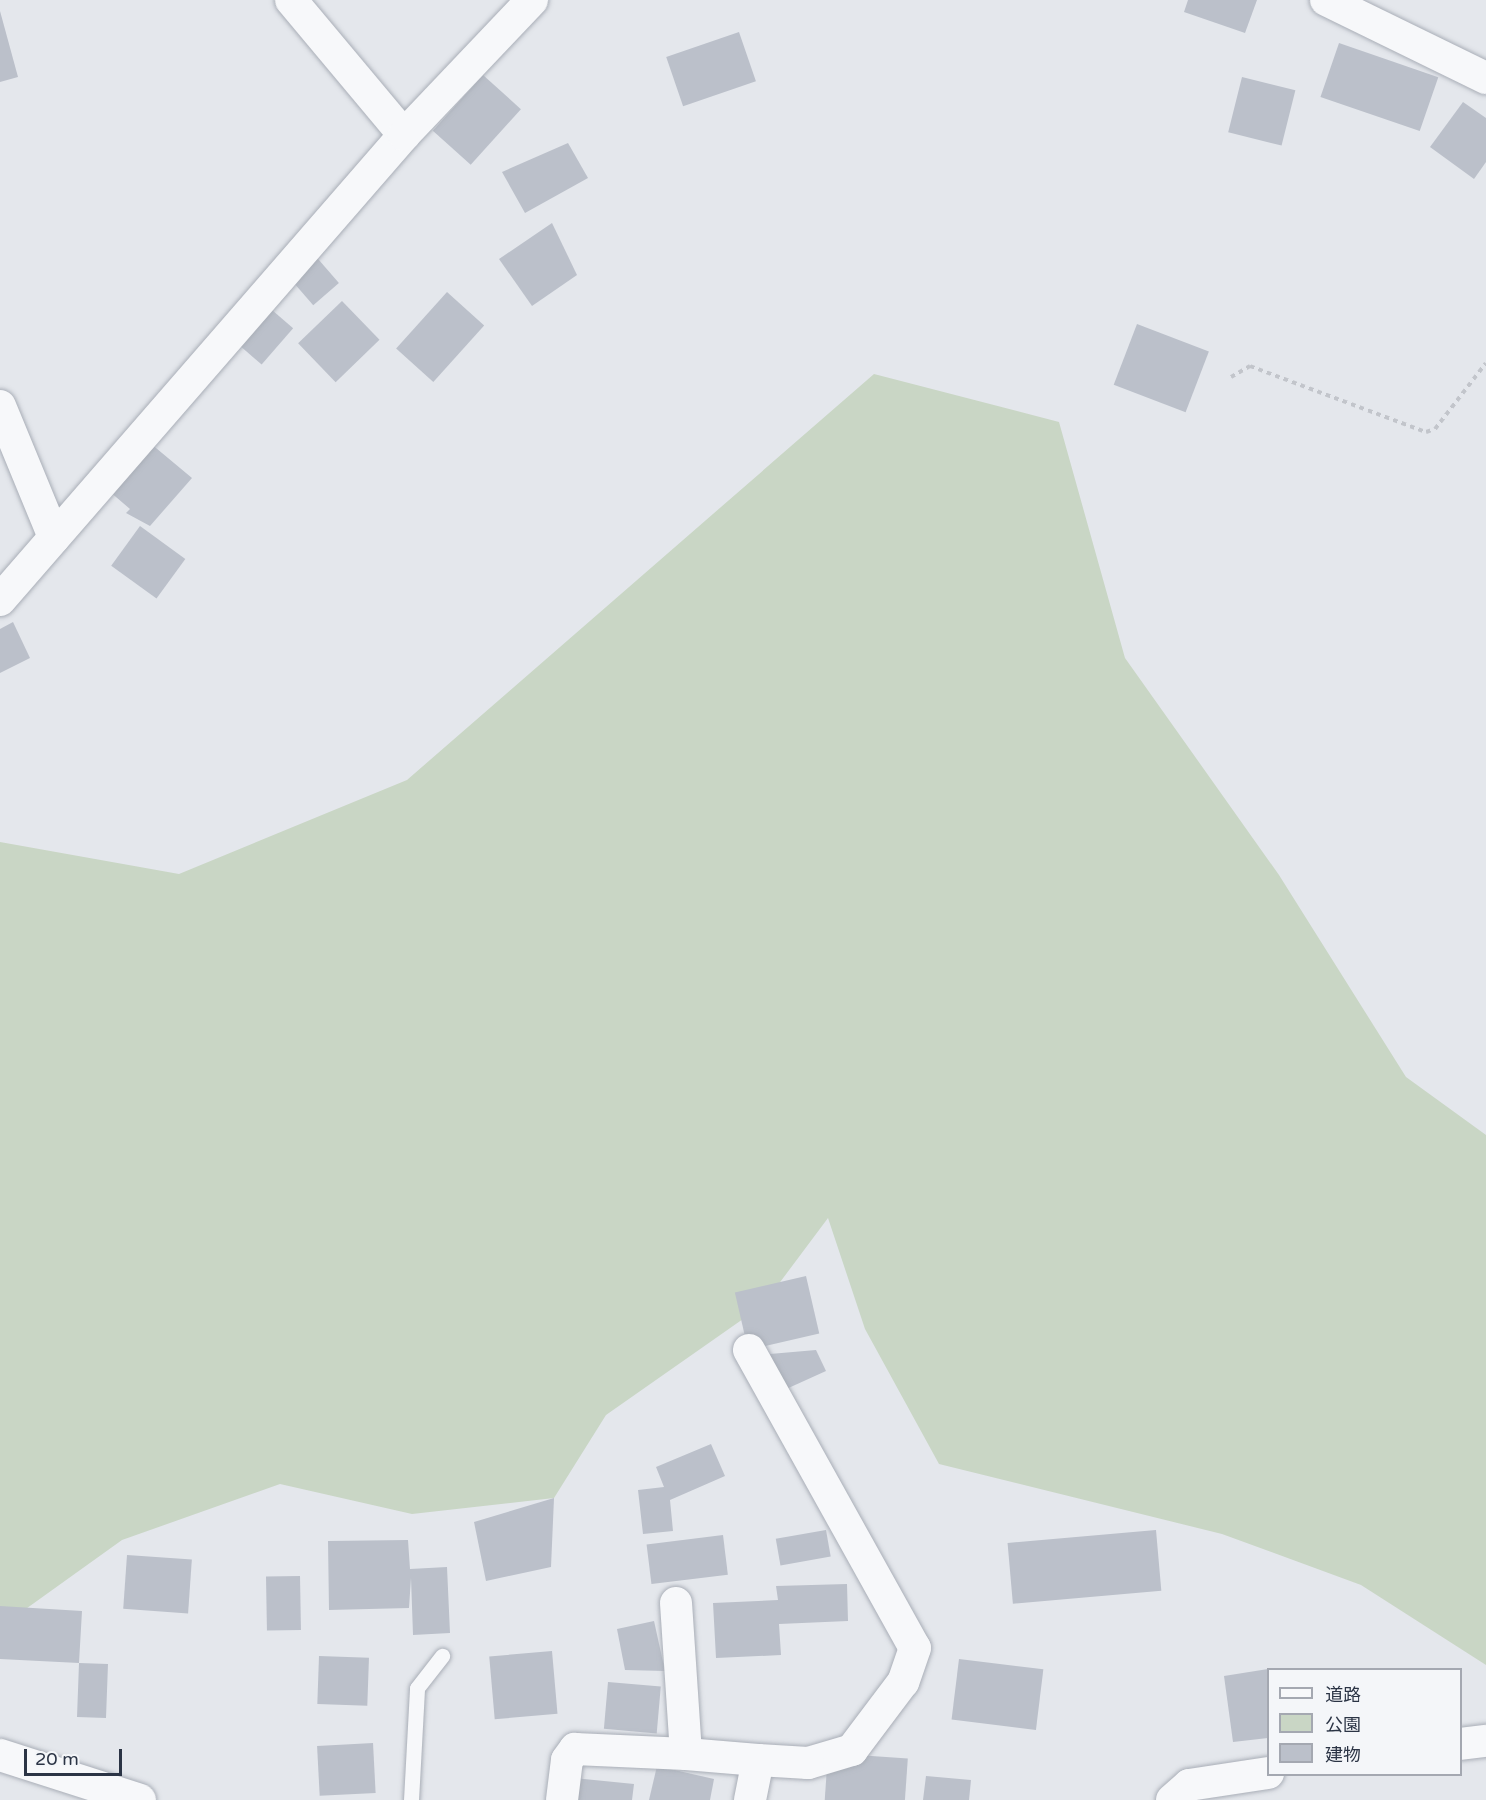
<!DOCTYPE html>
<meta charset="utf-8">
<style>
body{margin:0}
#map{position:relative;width:1486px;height:1800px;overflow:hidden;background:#e4e7ec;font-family:"Varela Round","Noto Sans JP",sans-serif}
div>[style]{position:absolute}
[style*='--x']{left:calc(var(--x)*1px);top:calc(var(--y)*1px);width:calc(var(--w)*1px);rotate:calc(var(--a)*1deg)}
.green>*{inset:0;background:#c9d6c5}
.building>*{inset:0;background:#bbc0ca;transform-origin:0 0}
.path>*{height:4px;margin-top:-2px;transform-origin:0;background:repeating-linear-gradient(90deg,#c2c5cb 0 4.5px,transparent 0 9px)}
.roads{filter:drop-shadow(0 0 2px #a9aeb7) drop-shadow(0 0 2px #a9aeb7)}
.lane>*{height:15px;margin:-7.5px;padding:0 7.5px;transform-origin:7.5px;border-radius:7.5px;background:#f7f8fa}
.street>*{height:32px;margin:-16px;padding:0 16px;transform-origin:16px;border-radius:16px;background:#f7f8fa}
span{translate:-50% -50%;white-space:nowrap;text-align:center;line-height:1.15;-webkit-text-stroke:4.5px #f4f6f9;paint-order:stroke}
.legend{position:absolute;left:1267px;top:1668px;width:195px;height:108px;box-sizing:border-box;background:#f4f6f9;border:2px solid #a4a8b1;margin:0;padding:8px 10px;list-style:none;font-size:18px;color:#2b3445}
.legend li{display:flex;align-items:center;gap:12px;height:30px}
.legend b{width:30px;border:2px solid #a4a8b1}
.scale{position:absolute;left:24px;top:1749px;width:98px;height:27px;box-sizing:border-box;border:3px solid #2b3445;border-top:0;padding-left:8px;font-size:18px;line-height:21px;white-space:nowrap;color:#2b3445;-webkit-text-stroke:4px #f4f6f9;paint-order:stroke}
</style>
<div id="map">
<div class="green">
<i style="clip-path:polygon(874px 374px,1059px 422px,1125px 658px,1279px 875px,1406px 1077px,1486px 1135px,1486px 1665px,1361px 1585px,1222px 1534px,939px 1464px,865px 1329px,828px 1218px,763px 1305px,606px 1415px,554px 1498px,412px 1514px,280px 1484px,122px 1540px,9px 1621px,0 1620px,0 842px,179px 874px,407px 780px)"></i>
</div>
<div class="building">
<i style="clip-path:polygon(1188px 0,1257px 0,1245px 33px,1184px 12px)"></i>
<i style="clip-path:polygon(0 11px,18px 77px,0 82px)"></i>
<i style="left:739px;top:32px;width:52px;height:77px;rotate:71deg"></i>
<i style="left:1339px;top:43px;width:105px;height:57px;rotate:19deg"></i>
<i style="left:483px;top:75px;width:51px;height:75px;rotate:42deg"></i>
<i style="left:1242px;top:77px;width:55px;height:57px;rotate:14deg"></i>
<i style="clip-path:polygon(1463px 102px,1486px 118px,1486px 162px,1474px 179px,1430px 147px)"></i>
<i style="clip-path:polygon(568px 143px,588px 178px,525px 213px,502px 172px)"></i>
<i style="clip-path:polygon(552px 223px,577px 275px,532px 306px,499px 259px)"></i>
<i style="left:312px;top:252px;width:41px;height:34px;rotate:49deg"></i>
<i style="left:447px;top:292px;width:50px;height:76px;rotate:42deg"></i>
<i style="left:342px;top:301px;width:54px;height:61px;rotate:46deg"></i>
<i style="left:272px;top:310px;width:28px;height:48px;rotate:41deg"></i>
<i style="left:1137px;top:324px;width:77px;height:65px;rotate:21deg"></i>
<i style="clip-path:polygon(150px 443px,192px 478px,150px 526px,126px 513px,130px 509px,109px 491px)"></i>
<i style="left:140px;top:526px;width:56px;height:49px;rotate:36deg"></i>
<i style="clip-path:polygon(13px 622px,30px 658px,0 673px,0 629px)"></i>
<i style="left:806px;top:1276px;width:59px;height:73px;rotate:77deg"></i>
<i style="clip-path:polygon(816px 1350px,826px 1371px,773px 1395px,770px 1354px)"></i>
<i style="clip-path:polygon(711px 1444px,725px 1476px,670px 1500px,673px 1531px,643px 1534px,638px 1490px,664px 1487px,656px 1467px)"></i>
<i style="clip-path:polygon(554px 1498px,551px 1567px,486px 1581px,474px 1522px)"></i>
<i style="left:826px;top:1530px;width:27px;height:51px;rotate:80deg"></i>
<i style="left:1156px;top:1530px;width:61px;height:149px;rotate:85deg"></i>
<i style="left:723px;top:1535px;width:40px;height:77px;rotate:83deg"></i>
<i style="clip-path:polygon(408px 1540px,410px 1569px,447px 1567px,450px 1633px,413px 1635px,411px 1578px,409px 1608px,329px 1610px,328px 1541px)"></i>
<i style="left:127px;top:1555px;width:65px;height:54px;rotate:4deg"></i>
<i style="left:300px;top:1576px;width:54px;height:34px;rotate:89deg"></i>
<i style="clip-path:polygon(847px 1584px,848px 1621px,779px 1624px,781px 1655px,716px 1658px,713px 1603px,778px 1600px,776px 1586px)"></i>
<i style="clip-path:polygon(0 1606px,82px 1611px,79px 1663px,108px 1664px,106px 1718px,77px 1717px,79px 1663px,0 1659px)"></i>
<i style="clip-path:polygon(654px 1621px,665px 1671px,625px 1670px,617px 1629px)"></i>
<i style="left:552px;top:1651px;width:63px;height:63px;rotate:85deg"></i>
<i style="left:319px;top:1656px;width:50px;height:48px;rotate:2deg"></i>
<i style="left:959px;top:1659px;width:85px;height:61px;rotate:7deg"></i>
<i style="clip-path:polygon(1268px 1669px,1268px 1738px,1233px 1742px,1224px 1676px)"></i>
<i style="left:608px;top:1682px;width:53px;height:47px;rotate:5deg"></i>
<i style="left:373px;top:1743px;width:50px;height:56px;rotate:87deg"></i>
<i style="left:828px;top:1753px;width:80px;height:47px;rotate:4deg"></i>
<i style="clip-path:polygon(657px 1766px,714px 1779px,710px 1800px,649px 1800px)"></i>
<i style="clip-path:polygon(926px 1776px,971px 1780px,969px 1800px,923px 1800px)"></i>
<i style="clip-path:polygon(574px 1778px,634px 1784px,632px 1800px,572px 1800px)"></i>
</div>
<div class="path">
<i style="--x:1231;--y:377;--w:22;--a:-30"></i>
<i style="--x:1250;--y:366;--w:188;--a:20.6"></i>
<i style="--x:1426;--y:432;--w:9;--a:-18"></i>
<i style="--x:1435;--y:429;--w:83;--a:-52.3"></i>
</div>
<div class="roads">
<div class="lane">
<i style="--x:411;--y:1800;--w:112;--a:-86.9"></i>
<i style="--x:417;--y:1688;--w:41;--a:-52"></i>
</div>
<div class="street">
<i style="--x:291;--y:0;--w:176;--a:50.1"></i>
<i style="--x:1326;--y:0;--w:178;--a:26"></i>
<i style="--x:0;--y:406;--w:142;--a:67.6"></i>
<i style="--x:0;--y:600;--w:616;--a:-49.02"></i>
<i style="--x:404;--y:135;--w:186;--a:-46.5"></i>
<i style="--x:749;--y:1350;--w:341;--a:60.9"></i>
<i style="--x:915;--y:1648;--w:36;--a:109"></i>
<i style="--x:903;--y:1682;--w:85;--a:126.9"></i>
<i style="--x:852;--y:1750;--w:46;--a:163.5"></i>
<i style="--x:808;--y:1763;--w:50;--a:-176.6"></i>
<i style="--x:758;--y:1760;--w:41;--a:101.3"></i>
<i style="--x:676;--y:1603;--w:151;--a:86.2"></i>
<i style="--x:686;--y:1754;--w:72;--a:4.8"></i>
<i style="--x:1460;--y:1744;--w:26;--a:-7"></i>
<i style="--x:0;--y:1755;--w:147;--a:17.8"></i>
<i style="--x:562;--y:1800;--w:40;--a:-82.9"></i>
<i style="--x:567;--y:1760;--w:14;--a:-54"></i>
<i style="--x:575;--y:1749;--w:111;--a:2.6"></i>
<i style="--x:1172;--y:1800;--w:23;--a:-41"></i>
<i style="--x:1189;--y:1785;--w:80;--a:-8.6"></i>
</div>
</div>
<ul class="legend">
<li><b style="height:8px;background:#f7f8fa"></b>道路</li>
<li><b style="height:16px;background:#c9d6c5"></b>公園</li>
<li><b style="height:16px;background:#bbc0ca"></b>建物</li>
</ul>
<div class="scale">20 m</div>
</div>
